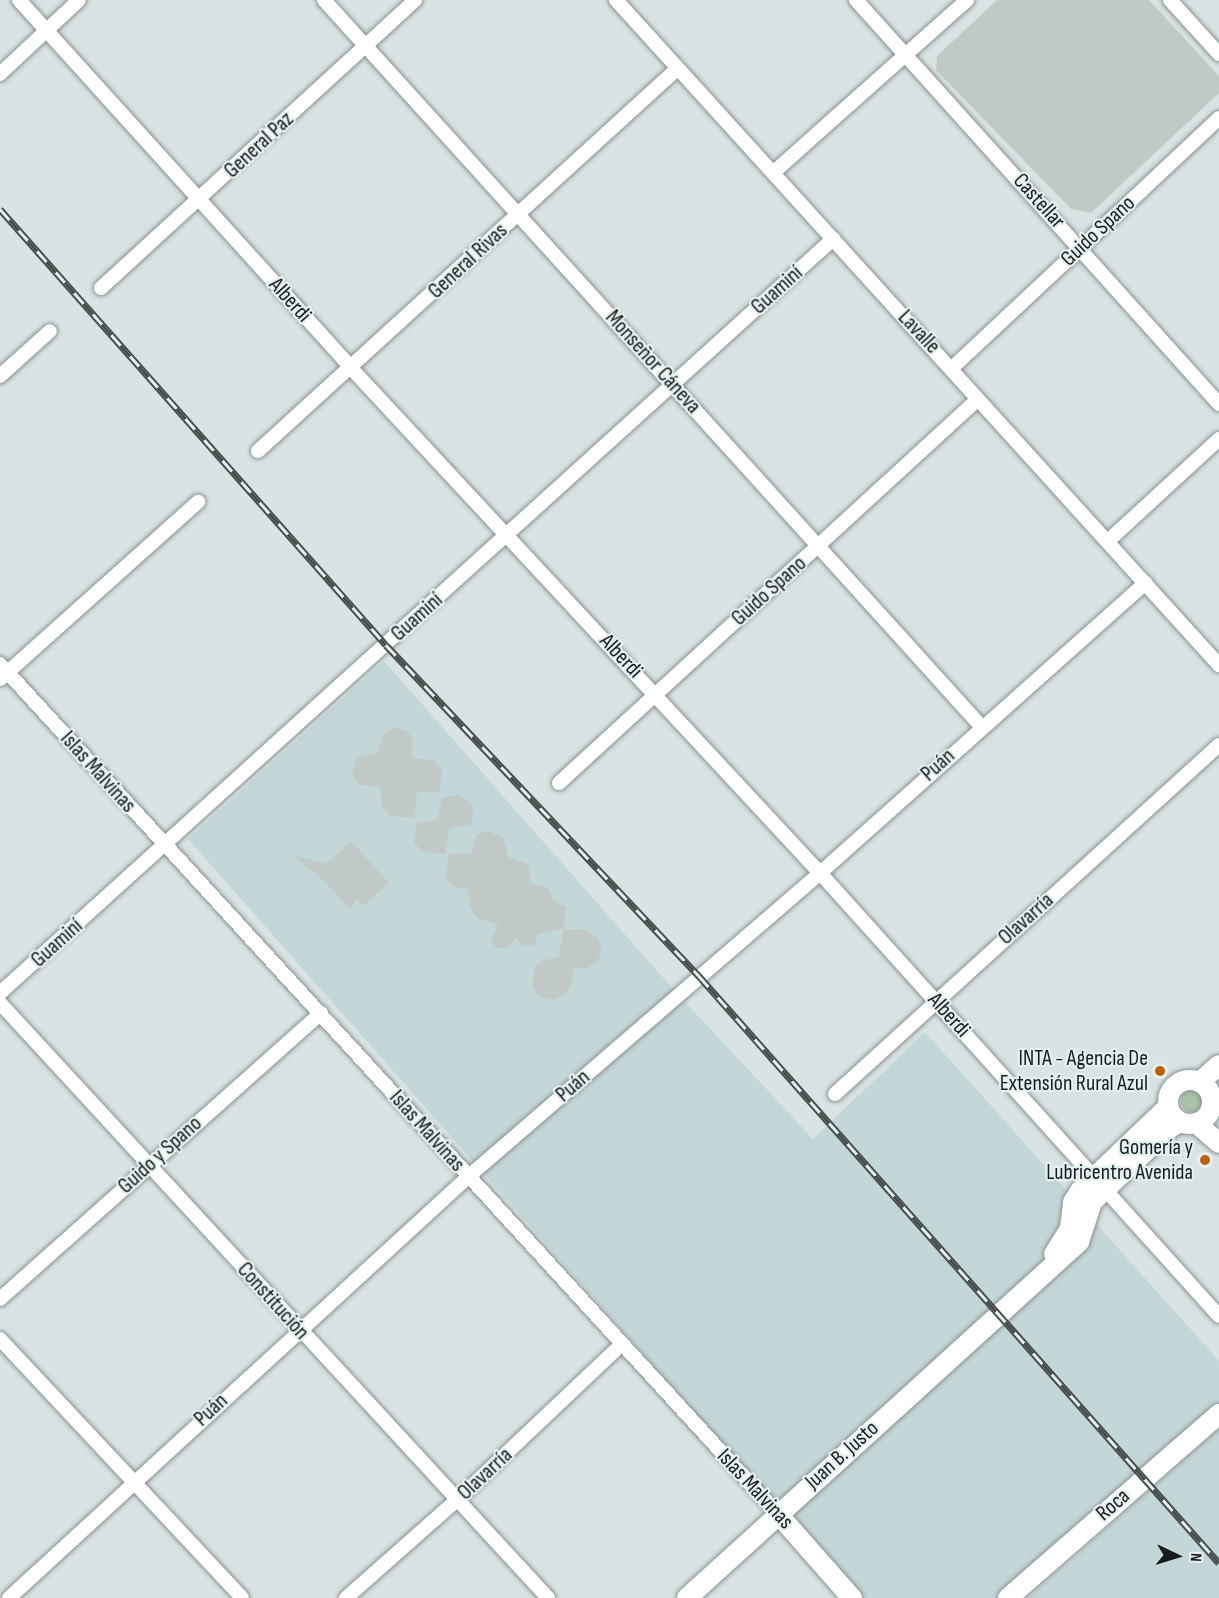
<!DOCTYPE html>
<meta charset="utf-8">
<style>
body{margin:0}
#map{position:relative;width:1219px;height:1598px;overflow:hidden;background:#d9e3e3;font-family:"Sofia Sans Condensed",sans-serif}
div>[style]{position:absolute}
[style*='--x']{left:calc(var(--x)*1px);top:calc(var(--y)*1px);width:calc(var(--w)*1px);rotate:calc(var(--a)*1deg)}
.built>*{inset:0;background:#c4d7d8}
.green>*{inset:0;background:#abc4a9}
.round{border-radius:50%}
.building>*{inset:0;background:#c1c9c6}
.roads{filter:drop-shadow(0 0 2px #899293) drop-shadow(0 0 2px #899293)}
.street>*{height:14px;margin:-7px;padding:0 7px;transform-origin:7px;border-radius:7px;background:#fff}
.secondary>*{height:20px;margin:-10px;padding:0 10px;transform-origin:10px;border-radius:10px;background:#fff}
.secondary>.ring{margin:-10px;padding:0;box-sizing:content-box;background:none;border:20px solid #fff;border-radius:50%}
.rail>*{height:7px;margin-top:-3.5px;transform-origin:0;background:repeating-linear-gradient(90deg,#e6f0f1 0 14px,#474d4d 0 28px);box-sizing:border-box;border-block:2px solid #474d4d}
.dots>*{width:16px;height:16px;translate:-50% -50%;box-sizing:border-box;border:3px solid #e6f0f1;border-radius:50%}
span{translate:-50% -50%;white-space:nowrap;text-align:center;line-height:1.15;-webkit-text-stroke:4.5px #e6f0f1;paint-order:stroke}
.street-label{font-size:22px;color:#171b1b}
.poi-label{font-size:22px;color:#171b1b}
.right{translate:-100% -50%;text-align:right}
.north{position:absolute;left:1147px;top:1526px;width:60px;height:60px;-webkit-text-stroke:4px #e6f0f1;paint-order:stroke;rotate:94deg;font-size:16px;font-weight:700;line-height:24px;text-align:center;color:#171b1b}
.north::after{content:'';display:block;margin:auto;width:21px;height:27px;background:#171b1b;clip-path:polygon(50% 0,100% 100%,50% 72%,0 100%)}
</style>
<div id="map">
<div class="built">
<i style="clip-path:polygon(384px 661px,674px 990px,813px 1139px,925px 1032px,1219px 1361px,1219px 1411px,1010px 1598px,859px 1598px,188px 839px)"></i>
<i style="clip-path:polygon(1219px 1429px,1219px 1598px,1028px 1598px)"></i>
</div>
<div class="green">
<i class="round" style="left:1181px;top:1090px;width:22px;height:22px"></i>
</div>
<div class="building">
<i style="clip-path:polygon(997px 0,1149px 0,1219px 76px,1219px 93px,1091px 213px,1071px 209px,936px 70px,937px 56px)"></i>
<i style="clip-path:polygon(395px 728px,406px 730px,413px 739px,412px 758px,434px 760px,442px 769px,440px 792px,417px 792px,414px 818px,390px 816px,382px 806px,380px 787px,360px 785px,352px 775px,357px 758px,377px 753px,384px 733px)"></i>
<i style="clip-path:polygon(460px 795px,473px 805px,472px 824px,449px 829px,445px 854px,422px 852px,414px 842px,417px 823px,438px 819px,442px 798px)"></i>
<i style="clip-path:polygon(488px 831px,503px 837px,509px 858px,528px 864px,531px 884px,548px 888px,554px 901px,566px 907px,563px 928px,539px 934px,533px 946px,523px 945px,516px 937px,507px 948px,496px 948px,491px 941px,498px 925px,477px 918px,470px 907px,467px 889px,453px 887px,445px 877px,449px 854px,471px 854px,476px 835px)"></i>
<i style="clip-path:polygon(351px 841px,389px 883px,363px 906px,356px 899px,351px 910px,319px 876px,291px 854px,326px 864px)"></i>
<i style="clip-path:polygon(583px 929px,598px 938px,602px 949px,598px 961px,588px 968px,573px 969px,571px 986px,564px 996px,553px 1000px,540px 997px,532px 986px,535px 967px,543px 960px,559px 958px,563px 930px)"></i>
</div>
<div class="roads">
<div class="street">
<i style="--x:19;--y:0;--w:496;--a:47.9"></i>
<i style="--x:351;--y:368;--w:689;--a:47.12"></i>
<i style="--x:820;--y:873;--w:596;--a:47.99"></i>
<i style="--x:324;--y:0;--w:979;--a:47.86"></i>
<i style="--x:616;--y:0;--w:898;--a:47.8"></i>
<i style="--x:856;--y:0;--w:543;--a:48.06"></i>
<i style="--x:1170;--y:0;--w:73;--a:47.8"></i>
<i style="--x:0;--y:74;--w:108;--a:-43.1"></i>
<i style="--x:774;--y:172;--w:259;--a:-41.7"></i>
<i style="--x:101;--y:288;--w:426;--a:-42.5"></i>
<i style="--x:952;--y:368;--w:366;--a:-43.1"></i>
<i style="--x:0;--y:376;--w:67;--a:-42"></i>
<i style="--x:258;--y:451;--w:567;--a:-42.36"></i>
<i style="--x:1108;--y:541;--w:151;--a:-42.6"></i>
<i style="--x:0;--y:664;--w:1152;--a:47.53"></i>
<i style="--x:0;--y:679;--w:266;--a:-41.8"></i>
<i style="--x:559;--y:783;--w:568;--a:-42.5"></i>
<i style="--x:0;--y:993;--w:1124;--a:-42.15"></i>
<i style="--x:0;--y:1003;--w:809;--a:47.35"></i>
<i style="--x:835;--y:1094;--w:519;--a:-42.27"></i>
<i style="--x:0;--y:1299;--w:430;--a:-41.7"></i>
<i style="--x:0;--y:1339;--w:354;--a:46.9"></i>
<i style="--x:9;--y:1598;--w:623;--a:-42.53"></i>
<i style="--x:468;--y:1177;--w:465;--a:-40.8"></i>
<i style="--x:820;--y:873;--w:436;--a:-41.7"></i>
<i style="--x:346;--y:1598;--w:151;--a:-41.5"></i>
<i style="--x:459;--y:1498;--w:223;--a:-43.4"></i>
</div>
<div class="secondary">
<i class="ring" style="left:1168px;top:1080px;width:24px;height:24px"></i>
<i style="--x:1200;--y:1082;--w:25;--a:-42"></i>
<i style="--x:1196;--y:1123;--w:30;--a:41"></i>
<i style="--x:1054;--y:1254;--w:31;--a:-58"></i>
<i style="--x:1070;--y:1228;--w:26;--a:-83"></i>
<i style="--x:1073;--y:1202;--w:13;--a:-58"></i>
<i style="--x:1080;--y:1191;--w:122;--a:-43.7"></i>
<i style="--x:778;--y:1514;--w:112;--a:48.6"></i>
<i style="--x:687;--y:1598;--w:530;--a:-42.24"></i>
<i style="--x:1079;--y:1242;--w:42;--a:-72"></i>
<i style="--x:1092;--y:1202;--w:109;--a:-43.5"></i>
<i style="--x:1171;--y:1127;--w:10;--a:-29"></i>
<i style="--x:1008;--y:1598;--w:280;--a:-41.1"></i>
</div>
</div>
<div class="rail">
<i style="--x:0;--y:209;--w:582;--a:48.48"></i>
<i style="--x:386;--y:645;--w:456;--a:46.6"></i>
<i style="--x:699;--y:976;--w:784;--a:48.46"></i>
</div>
<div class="dots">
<i style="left:1160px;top:1071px;background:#bc6106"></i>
<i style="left:1205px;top:1160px;background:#bc6106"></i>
</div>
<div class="street-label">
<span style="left:259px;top:145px;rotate:-43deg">General Paz</span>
<span style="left:1039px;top:201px;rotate:48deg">Castellar</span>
<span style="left:1098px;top:231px;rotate:-43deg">Guido Spano</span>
<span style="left:468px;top:261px;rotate:-43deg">General Rivas</span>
<span style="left:777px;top:290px;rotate:-42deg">Guaminí</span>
<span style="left:290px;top:300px;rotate:48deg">Alberdi</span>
<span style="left:919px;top:332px;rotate:47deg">Lavalle</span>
<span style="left:653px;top:362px;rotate:48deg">Monseñor Cáneva</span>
<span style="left:769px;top:591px;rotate:-42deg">Guido Spano</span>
<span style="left:417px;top:617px;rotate:-42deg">Guaminí</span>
<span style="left:621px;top:656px;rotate:47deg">Alberdi</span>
<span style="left:938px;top:765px;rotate:-42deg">Puán</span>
<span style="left:98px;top:772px;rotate:48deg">Islas Malvinas</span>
<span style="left:1026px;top:919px;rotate:-42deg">Olavarría</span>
<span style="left:57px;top:943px;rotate:-42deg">Guaminí</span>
<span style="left:949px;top:1015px;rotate:48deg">Alberdi</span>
<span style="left:573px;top:1086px;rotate:-41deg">Puán</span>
<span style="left:427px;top:1131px;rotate:48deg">Islas Malvinas</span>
<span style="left:160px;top:1155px;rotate:-42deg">Guido y Spano</span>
<span style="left:273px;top:1301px;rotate:48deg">Constitución</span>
<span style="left:211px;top:1410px;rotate:-43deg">Puán</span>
<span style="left:842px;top:1455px;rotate:-42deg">Juan B. Justo</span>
<span style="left:485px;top:1474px;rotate:-43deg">Olavarría</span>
<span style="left:755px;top:1489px;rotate:47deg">Islas Malvinas</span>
<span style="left:1113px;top:1505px;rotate:-41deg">Roca</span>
</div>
<div class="poi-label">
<span class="right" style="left:1148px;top:1071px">INTA - Agencia De<br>Extensión Rural Azul</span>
<span class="right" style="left:1193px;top:1160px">Gomería y<br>Lubricentro Avenida</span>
</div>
<div class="north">N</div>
</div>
